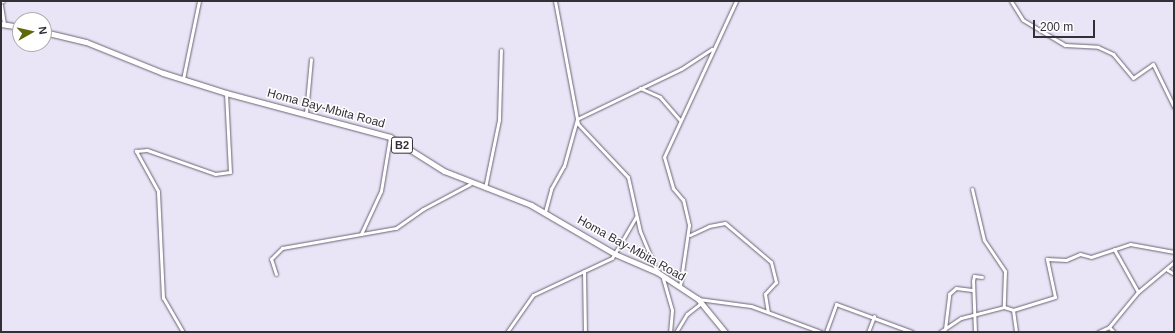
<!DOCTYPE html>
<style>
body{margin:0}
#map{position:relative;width:1175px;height:333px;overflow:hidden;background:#eae4f7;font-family:Arial,sans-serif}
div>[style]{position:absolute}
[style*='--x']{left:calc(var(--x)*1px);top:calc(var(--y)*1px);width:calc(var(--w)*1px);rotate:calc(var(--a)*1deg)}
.roads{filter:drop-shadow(0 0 1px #696474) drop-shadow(0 0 1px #696474)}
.minor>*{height:3px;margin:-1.5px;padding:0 1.5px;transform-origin:1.5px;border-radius:1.5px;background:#fff}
.highway>*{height:5px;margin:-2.5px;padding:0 2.5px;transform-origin:2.5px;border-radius:2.5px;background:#fff}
span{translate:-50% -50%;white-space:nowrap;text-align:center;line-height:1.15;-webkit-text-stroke:3px #fff;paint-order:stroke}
.shield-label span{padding:1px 3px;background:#fff;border:1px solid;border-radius:3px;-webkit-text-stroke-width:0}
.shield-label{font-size:11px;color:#323037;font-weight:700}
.street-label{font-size:12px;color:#323037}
.frame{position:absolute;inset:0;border:2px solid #323037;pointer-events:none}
.north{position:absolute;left:12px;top:12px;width:40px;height:40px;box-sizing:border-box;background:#fff;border:1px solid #adacaf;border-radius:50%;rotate:82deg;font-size:11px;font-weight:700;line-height:16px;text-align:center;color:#323037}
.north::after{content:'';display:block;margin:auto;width:14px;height:18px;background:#616809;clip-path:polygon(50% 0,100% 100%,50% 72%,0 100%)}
.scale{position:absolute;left:1033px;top:20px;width:62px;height:18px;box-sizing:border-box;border:2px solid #323037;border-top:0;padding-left:5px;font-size:12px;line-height:14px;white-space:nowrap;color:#323037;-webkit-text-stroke:3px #fff;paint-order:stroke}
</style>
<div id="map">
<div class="roads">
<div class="minor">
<i style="--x:555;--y:1;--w:125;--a:79.4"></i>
<i style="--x:578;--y:124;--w:73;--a:46.7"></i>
<i style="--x:628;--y:177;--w:55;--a:77.5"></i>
<i style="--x:640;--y:231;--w:44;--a:67.5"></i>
<i style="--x:1011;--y:1;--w:22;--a:58"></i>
<i style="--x:1023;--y:20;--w:49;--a:30.8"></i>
<i style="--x:1065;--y:45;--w:33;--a:3"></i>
<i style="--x:1098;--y:47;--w:17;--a:25"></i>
<i style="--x:1113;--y:54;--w:31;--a:50"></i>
<i style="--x:1133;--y:78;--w:24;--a:-35"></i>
<i style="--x:1153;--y:64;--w:48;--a:64"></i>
<i style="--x:1;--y:2;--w:2;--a:-27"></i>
<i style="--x:1;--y:5;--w:19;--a:81"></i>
<i style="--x:183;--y:79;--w:80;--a:-78.4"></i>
<i style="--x:640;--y:88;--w:22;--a:24"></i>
<i style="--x:660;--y:97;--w:30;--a:49"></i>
<i style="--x:306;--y:113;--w:54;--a:-84.7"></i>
<i style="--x:485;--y:188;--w:69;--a:-78.4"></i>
<i style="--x:499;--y:120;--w:70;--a:-88.4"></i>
<i style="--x:972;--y:189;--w:52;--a:76.8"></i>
<i style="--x:984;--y:240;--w:37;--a:56"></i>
<i style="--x:1005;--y:271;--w:36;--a:92"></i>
<i style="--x:545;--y:212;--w:24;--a:-75"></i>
<i style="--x:551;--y:189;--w:26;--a:-61"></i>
<i style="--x:564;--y:166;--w:49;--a:-74.5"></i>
<i style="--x:577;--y:119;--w:115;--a:-25.7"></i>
<i style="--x:681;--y:69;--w:37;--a:-33"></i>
<i style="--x:361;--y:234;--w:47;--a:-65.1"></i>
<i style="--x:381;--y:191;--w:55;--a:-80.5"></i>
<i style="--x:690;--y:235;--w:21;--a:-25"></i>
<i style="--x:709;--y:226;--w:16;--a:-11"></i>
<i style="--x:725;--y:223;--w:60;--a:40.3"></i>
<i style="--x:771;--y:262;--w:21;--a:76"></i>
<i style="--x:776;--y:282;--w:16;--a:133"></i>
<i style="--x:765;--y:294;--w:18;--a:81"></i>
<i style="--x:1114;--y:249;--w:49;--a:60.8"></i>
<i style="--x:1166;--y:269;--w:9;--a:32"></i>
<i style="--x:584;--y:271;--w:61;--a:89.1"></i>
<i style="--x:276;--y:274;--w:16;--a:-108"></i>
<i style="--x:271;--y:259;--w:16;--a:-45"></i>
<i style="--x:282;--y:248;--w:116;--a:-10"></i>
<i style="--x:396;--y:228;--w:33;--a:-35"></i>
<i style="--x:423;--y:209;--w:53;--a:-28"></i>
<i style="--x:662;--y:275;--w:36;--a:74"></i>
<i style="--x:672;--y:310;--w:22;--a:95"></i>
<i style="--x:680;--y:286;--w:62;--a:-81.6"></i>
<i style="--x:689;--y:225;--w:26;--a:-103"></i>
<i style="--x:683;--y:200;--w:16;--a:-130"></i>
<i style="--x:673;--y:188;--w:32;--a:-106"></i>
<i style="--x:664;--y:157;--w:172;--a:-65.2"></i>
<i style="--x:698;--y:299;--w:53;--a:7.5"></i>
<i style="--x:751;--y:306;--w:75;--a:20.4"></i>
<i style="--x:1013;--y:310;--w:44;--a:-17.2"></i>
<i style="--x:1055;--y:297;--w:39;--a:-102"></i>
<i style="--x:1047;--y:259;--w:19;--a:3"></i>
<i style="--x:1066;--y:260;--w:15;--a:-23"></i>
<i style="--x:1080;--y:254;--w:11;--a:15"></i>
<i style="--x:1091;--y:257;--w:41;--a:-18.4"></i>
<i style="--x:1130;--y:244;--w:45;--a:10.3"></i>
<i style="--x:1109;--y:327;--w:7;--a:45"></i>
<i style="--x:945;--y:329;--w:35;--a:-83"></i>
<i style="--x:949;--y:294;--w:9;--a:-41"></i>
<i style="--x:956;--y:288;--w:16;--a:7"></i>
<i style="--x:183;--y:332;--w:39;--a:-120"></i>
<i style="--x:163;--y:298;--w:107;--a:-92.7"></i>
<i style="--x:158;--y:191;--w:46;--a:-118.8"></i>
<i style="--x:136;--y:151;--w:11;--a:-5"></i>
<i style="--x:147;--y:150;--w:72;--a:19.4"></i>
<i style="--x:215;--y:174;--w:15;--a:-8"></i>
<i style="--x:230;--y:172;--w:79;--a:-92.9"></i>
<i style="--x:507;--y:332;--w:45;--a:-54.9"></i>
<i style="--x:533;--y:295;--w:87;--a:-25.1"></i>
<i style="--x:612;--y:258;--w:48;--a:-59.7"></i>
<i style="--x:676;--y:332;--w:21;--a:-59"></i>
<i style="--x:687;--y:314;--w:16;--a:-38"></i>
<i style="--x:826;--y:332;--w:30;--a:-70"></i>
<i style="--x:836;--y:304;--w:81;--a:20.2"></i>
<i style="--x:868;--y:332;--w:17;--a:-69"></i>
<i style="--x:940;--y:332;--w:25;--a:-34"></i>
<i style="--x:961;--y:318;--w:44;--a:-14.3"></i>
<i style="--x:1004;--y:307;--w:9;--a:18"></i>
<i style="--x:1013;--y:310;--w:22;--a:82"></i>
<i style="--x:975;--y:332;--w:51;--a:-92.2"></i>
<i style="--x:973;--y:281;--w:5;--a:-79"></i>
<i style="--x:974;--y:276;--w:8;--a:7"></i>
<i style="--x:1098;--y:332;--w:12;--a:-24"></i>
<i style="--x:1109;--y:327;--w:45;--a:-50.4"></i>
<i style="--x:1138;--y:292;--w:47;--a:-39.8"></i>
</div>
<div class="highway">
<i style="--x:1;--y:24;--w:19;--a:9"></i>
<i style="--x:44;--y:32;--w:43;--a:13.4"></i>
<i style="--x:86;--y:42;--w:83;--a:21.9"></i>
<i style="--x:163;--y:73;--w:66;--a:17.6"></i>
<i style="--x:226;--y:93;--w:170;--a:15"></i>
<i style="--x:390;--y:137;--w:64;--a:32.2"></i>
<i style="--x:444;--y:171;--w:93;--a:21.3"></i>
<i style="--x:531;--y:205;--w:97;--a:30.3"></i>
<i style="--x:615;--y:254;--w:46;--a:23.2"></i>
<i style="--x:657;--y:272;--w:49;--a:33.4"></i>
<i style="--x:698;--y:299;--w:43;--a:50.7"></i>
</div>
</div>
<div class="shield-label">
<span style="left:402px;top:145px">B2</span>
</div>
<div class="street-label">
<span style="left:326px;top:109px;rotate:15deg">Homa Bay-Mbita Road</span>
<span style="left:631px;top:249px;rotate:29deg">Homa Bay-Mbita Road</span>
</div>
<div class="frame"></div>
<div class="north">N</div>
<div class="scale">200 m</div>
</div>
